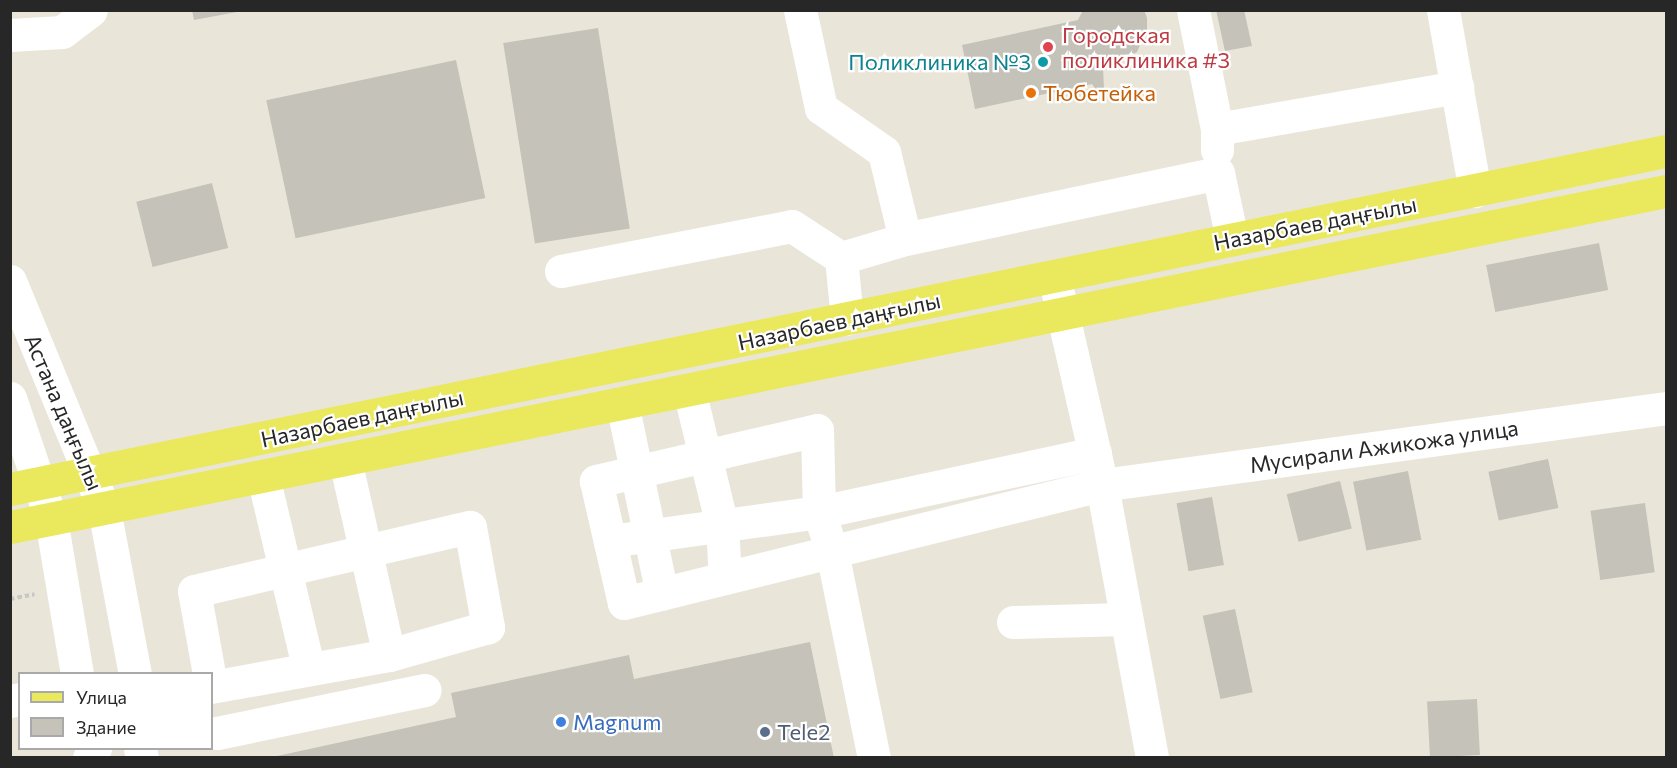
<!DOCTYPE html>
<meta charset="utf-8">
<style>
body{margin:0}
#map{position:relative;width:1677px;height:768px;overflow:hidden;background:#e9e6d9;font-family:Commissioner,sans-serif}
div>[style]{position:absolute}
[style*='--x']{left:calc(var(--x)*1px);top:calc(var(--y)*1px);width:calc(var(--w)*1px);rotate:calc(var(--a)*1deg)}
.building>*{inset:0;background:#c4c2b9;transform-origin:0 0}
.path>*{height:4px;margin-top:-2px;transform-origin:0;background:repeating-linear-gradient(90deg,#c7c7c7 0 4.5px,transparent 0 7.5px)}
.minor>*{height:33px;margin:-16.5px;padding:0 16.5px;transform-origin:16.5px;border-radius:16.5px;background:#fff}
.major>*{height:33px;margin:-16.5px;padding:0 16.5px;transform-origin:16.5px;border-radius:16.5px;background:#eae85d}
.dots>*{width:16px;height:16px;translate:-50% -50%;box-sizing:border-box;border:3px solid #fff;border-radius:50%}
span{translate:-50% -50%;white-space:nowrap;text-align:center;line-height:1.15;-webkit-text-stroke:4.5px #fff;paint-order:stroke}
.health-label{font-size:22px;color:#be3a42}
.left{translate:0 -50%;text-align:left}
.culture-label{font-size:22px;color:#0d838f}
.right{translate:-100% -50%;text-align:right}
.food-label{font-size:22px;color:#c56008}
.street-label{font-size:22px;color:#272727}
.shop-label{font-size:22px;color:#366cbe}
.service-label{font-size:22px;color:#4e5e75}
.frame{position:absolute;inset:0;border:12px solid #272727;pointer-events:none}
.legend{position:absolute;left:18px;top:672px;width:195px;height:78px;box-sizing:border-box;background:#fff;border:2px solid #a9a9a9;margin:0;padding:8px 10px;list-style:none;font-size:18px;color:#272727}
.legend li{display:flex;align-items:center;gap:12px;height:30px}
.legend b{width:30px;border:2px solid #a9a9a9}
</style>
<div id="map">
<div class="building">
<i style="clip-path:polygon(192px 10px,237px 10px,237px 12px,194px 20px)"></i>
<i style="clip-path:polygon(1083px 10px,1144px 10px,1147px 18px,1147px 30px,1137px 52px,1116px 64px,1103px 65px,1104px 90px,1097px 91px,1092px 84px,975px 109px,962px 45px,1078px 20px)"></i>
<i style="clip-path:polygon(1216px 10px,1244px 10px,1252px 46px,1225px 51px)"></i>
<i style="left:598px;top:28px;width:203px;height:96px;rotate:81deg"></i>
<i style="left:456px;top:60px;width:141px;height:194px;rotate:78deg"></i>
<i style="left:212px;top:183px;width:67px;height:78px;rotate:76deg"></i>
<i style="left:1599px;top:243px;width:48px;height:115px;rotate:79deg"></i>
<i style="left:1548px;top:459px;width:50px;height:61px;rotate:78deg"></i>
<i style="left:1408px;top:471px;width:70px;height:56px;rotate:79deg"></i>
<i style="left:1340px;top:481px;width:49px;height:55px;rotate:76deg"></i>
<i style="left:1212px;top:497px;width:69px;height:36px;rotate:80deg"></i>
<i style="left:1645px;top:503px;width:70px;height:55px;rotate:82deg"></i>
<i style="left:1235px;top:609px;width:85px;height:33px;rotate:78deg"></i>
<i style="clip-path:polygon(810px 642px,834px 758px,268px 758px,456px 717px,451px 693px,629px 655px,634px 679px)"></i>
<i style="left:1477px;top:699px;width:56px;height:50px;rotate:87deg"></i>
</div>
<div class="path">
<i style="--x:10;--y:599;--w:25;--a:-11"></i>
</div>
<div class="minor">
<i style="--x:800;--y:10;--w:100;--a:77.9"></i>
<i style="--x:821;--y:108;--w:77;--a:34.9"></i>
<i style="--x:884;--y:152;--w:89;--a:76.4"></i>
<i style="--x:1193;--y:10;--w:121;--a:78.6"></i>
<i style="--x:1217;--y:129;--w:21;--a:90"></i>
<i style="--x:1443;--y:10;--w:184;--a:80"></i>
<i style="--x:10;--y:35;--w:52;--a:-3.3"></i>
<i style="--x:62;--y:32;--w:36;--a:-37"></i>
<i style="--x:1217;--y:129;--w:244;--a:-9.9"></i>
<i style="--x:841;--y:258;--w:67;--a:-16.5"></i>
<i style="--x:905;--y:239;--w:320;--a:-11.9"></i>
<i style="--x:1218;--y:173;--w:67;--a:78"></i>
<i style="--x:561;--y:271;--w:235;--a:-11"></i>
<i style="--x:792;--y:226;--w:59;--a:33.1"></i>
<i style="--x:841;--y:258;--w:61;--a:84.4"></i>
<i style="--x:1054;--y:276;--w:214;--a:77.1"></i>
<i style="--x:1102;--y:485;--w:278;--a:79.6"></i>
<i style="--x:10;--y:281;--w:247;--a:67.6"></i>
<i style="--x:104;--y:509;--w:168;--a:79.4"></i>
<i style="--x:689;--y:390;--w:139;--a:76.3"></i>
<i style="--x:722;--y:525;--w:53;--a:86.8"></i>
<i style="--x:10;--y:398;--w:128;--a:71.3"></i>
<i style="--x:51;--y:519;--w:157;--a:80.5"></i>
<i style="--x:622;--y:403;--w:195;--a:78.2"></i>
<i style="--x:1095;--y:453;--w:282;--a:167.9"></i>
<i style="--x:819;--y:512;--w:82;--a:-91.4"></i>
<i style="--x:817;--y:430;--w:227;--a:167"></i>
<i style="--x:596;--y:481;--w:125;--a:77.1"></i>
<i style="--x:624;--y:603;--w:492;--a:-13.9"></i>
<i style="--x:1102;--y:485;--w:569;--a:-7.77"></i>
<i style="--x:345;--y:460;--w:200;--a:77.3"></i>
<i style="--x:263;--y:476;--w:196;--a:76.7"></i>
<i style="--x:610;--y:541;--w:211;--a:-7.9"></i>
<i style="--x:819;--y:512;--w:42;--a:72"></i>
<i style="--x:832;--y:552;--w:210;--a:78.5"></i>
<i style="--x:1013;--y:622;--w:112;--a:-1.5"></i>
<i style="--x:209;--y:674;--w:84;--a:-100.2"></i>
<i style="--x:194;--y:591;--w:283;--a:-13.1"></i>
<i style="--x:470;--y:527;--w:102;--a:79.8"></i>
<i style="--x:488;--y:627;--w:103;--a:164.2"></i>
<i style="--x:389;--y:655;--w:180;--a:169.8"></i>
<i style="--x:10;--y:701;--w:10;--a:-11"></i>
<i style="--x:217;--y:733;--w:212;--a:-11.7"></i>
<i style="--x:140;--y:748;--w:10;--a:79"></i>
<i style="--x:89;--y:758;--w:12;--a:-59"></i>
</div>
<div class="major">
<i style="--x:10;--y:489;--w:1690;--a:-11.54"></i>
<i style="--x:10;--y:527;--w:1690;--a:-11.47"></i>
</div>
<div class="dots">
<i style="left:1048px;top:47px;background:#e0444e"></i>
<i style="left:1043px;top:62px;background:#0f9aa8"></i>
<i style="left:1031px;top:93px;background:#e8710a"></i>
<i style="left:561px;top:722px;background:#3f7fe0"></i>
<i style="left:765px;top:732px;background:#5c6f8a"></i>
</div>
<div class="health-label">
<span class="left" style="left:1062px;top:47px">Городская<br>поликлиника #3</span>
</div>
<div class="culture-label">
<span class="right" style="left:1031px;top:62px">Поликлиника №3</span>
</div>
<div class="food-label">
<span class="left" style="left:1043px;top:93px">Тюбетейка</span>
</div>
<div class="street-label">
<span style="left:1315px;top:223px;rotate:-11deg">Назарбаев даңғылы</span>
<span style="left:839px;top:321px;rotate:-12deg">Назарбаев даңғылы</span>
<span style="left:64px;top:412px;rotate:67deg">Астана даңғылы</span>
<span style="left:362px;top:418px;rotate:-12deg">Назарбаев даңғылы</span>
<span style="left:1384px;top:446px;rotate:-8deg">Мусирали Ажикожа улица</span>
</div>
<div class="shop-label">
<span class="left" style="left:573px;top:722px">Magnum</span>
</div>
<div class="service-label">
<span class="left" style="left:777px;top:732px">Tele2</span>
</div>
<div class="frame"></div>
<ul class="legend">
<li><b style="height:8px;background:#eae85d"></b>Улица</li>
<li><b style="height:16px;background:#c4c2b9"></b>Здание</li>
</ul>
</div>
